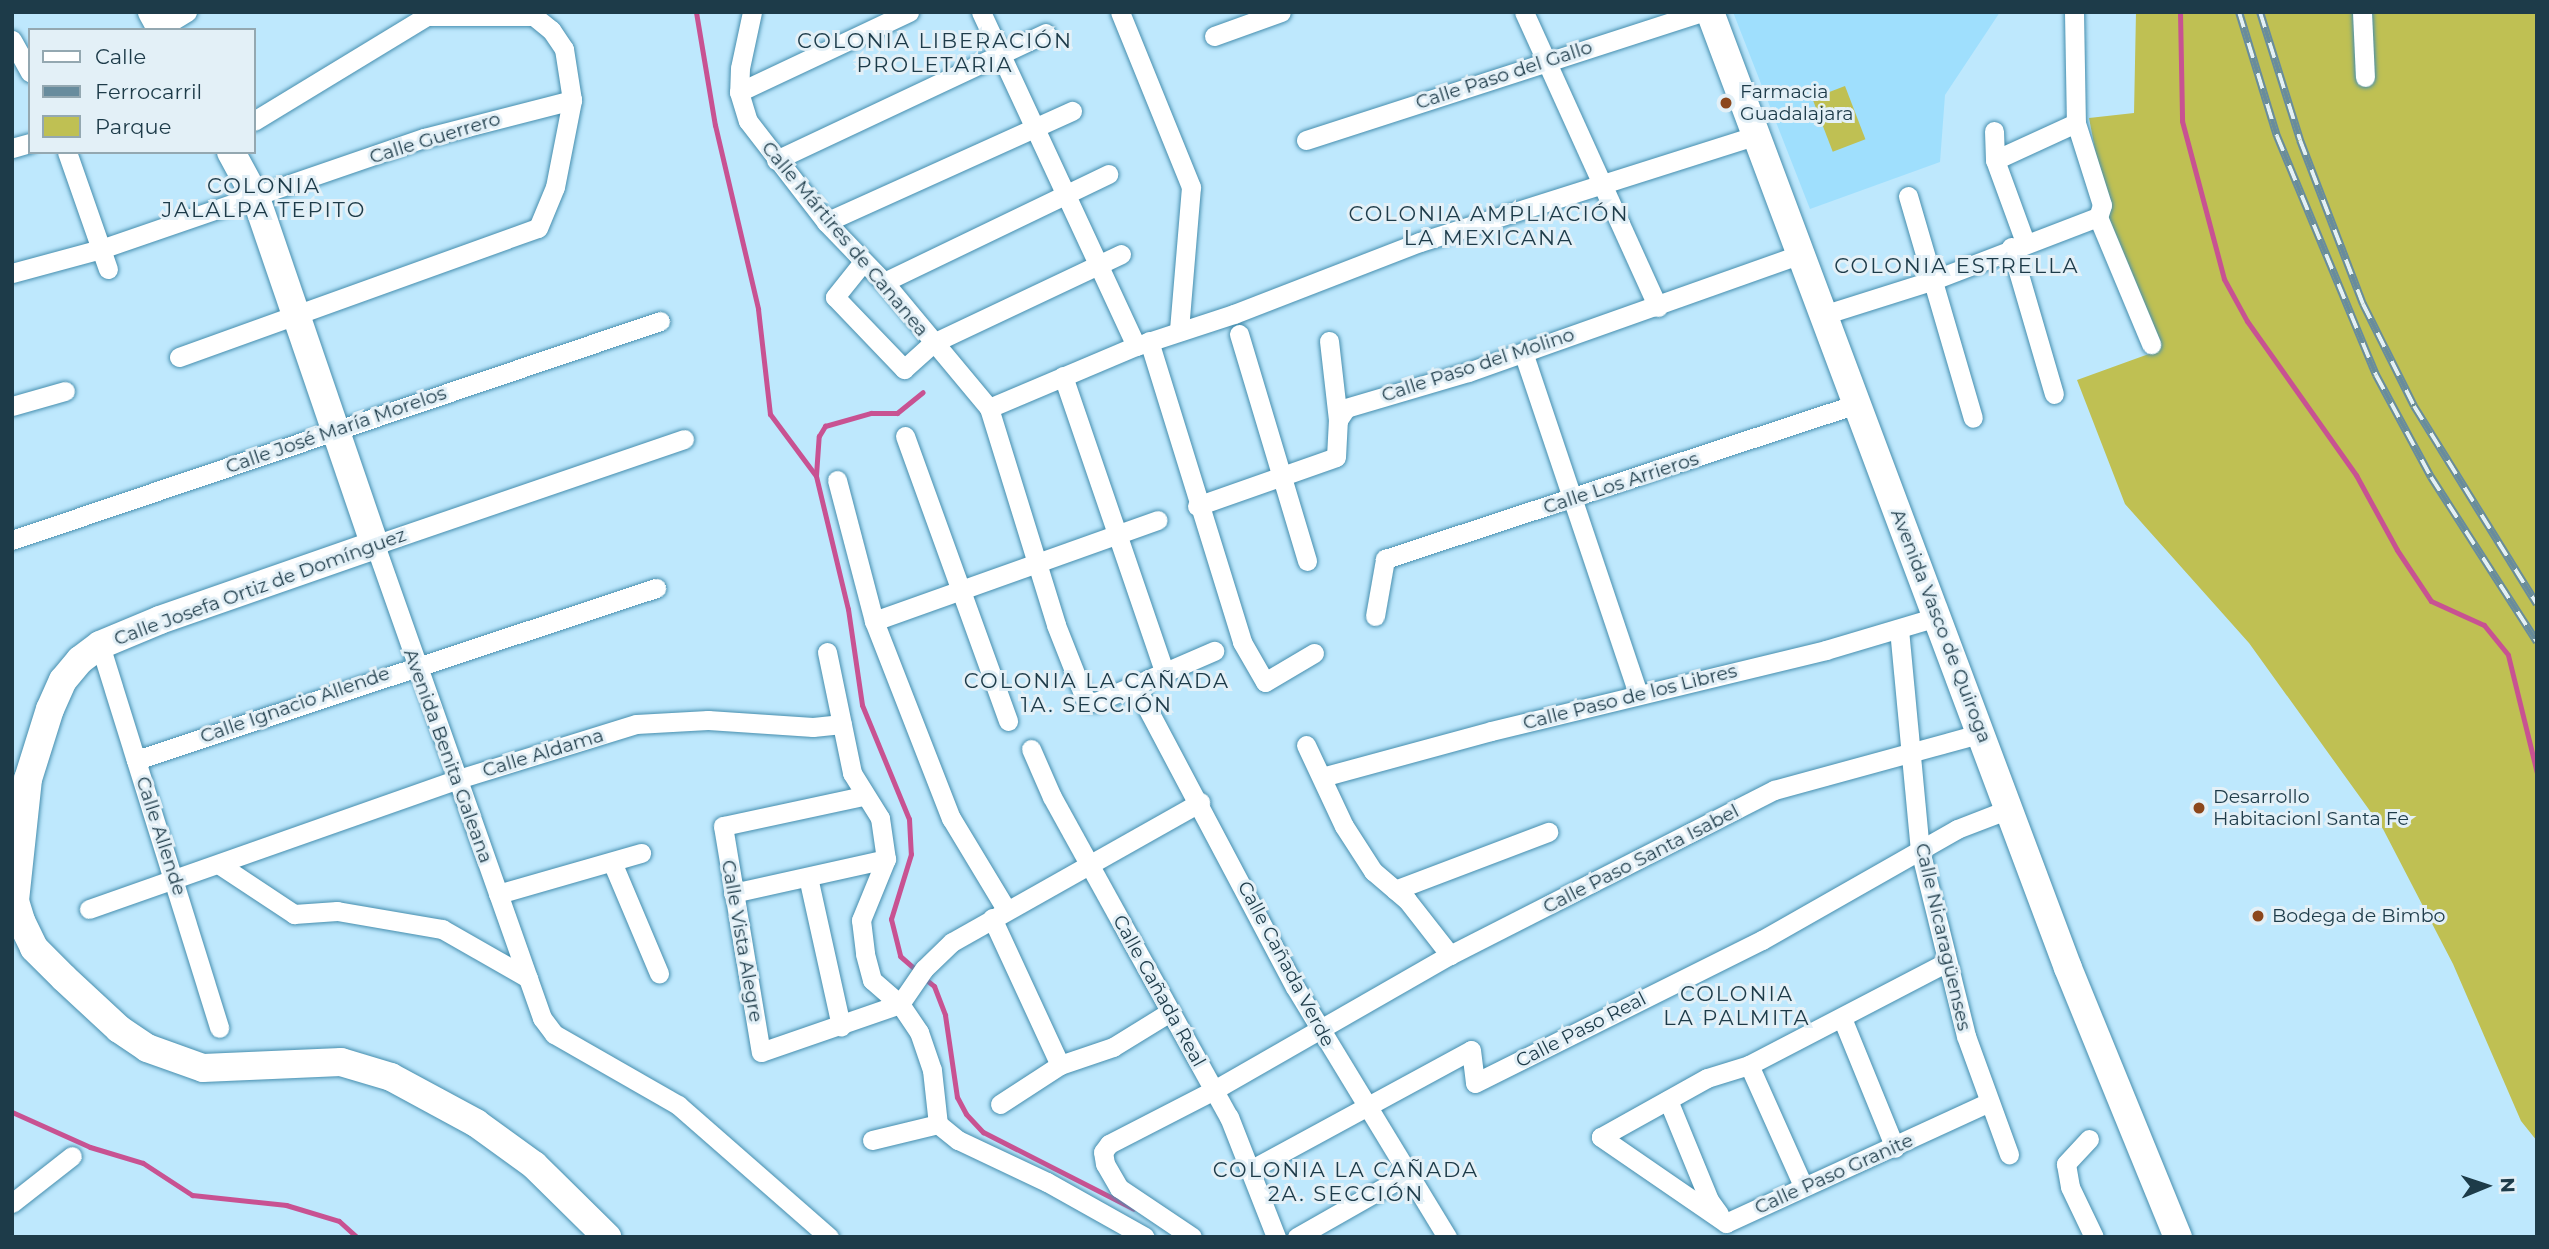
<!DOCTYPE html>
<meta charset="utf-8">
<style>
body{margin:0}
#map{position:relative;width:2549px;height:1249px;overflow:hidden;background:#bee8fd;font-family:Montserrat,sans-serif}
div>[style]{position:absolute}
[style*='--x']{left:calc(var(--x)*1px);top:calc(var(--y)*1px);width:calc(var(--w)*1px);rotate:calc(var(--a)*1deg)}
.built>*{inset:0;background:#9fdffd}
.green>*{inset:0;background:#bfc053;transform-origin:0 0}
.stream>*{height:5px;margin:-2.5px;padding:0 2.5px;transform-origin:2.5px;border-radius:2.5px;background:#c85292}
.roads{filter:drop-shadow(0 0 2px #468eae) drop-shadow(0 0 2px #468eae)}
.street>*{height:19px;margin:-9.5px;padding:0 9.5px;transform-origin:9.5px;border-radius:9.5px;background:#fff}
.secondary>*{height:28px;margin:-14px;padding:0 14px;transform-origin:14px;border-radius:14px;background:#fff}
.rail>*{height:8px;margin-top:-4px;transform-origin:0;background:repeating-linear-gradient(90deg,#e3f0f7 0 16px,#688c9d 0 32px);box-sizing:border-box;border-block:2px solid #688c9d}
.dots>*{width:19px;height:19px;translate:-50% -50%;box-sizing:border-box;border:4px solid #e3f0f7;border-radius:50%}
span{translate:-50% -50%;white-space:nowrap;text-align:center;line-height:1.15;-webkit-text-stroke:6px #e3f0f7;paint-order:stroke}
.street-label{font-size:19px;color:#1d3b49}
.poi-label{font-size:19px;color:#1d3b49}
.left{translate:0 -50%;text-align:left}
.neighbourhood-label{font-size:21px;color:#1d3b49;letter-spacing:2px}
.frame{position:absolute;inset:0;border:14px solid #1d3b49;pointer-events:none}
.legend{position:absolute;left:28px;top:28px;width:228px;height:126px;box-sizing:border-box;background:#e3f0f7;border:2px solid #94a8b1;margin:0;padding:9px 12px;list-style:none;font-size:21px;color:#1d3b49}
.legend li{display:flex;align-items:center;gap:14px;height:35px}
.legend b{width:35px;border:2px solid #94a8b1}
.north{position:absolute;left:2451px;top:1151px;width:70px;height:70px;-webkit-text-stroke:5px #e3f0f7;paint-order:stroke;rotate:88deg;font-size:19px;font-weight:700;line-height:28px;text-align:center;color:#1d3b49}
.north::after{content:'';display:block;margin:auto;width:24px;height:32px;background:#1d3b49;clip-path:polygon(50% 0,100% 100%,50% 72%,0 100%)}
</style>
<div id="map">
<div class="built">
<i style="clip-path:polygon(1733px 12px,2000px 12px,1945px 95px,1940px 162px,1810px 209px)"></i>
</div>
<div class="green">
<i style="clip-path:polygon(2136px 12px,2537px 12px,2537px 1141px,2521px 1121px,2453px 964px,2383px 829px,2249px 643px,2125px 504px,2077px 380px,2157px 351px,2110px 227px,2089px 118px,2134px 113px)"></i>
<i style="left:1845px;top:86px;width:57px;height:35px;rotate:69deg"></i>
</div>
<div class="stream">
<i style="--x:696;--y:12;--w:115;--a:80.5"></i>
<i style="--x:715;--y:125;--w:189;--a:76.8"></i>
<i style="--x:758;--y:309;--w:106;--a:83.5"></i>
<i style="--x:770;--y:414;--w:77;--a:53.4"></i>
<i style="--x:816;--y:476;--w:137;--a:76.5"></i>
<i style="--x:848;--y:609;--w:97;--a:81.7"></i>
<i style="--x:862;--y:705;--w:123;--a:67.6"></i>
<i style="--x:909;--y:819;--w:35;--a:87"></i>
<i style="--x:911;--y:854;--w:68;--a:107.1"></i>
<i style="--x:891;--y:919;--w:38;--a:76"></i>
<i style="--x:900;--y:956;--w:23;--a:41"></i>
<i style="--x:2180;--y:12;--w:109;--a:88.9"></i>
<i style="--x:2182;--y:121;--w:163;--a:75.1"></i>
<i style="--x:2224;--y:279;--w:48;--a:61.3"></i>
<i style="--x:2247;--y:321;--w:189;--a:54.7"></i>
<i style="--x:2356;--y:475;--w:85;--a:61.3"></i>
<i style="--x:2397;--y:550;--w:61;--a:56.3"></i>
<i style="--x:2431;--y:601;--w:58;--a:24.4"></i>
<i style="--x:2484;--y:625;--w:38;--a:51"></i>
<i style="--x:2508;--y:655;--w:122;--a:76.2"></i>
<i style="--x:816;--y:475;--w:39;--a:-86"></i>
<i style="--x:819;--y:436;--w:12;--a:-59"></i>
<i style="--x:825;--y:426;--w:48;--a:-15.8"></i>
<i style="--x:871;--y:413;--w:26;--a:0"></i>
<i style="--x:897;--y:413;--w:33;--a:-39"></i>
<i style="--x:924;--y:978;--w:13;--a:39"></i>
<i style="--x:934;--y:986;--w:31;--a:69"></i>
<i style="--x:945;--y:1015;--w:83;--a:81.7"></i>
<i style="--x:957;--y:1097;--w:19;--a:62"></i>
<i style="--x:966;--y:1114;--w:25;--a:47"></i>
<i style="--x:983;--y:1132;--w:169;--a:27"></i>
<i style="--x:12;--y:1112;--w:85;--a:24.2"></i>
<i style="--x:90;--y:1147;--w:55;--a:16.8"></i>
<i style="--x:143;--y:1163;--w:59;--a:33.1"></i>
<i style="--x:192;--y:1195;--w:95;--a:6.1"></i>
<i style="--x:286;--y:1205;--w:55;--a:16.8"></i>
<i style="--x:339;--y:1221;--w:24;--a:42"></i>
</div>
<div class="roads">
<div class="street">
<i style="--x:752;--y:12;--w:57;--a:102.1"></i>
<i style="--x:740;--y:68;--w:24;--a:92"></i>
<i style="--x:739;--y:92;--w:30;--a:73"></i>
<i style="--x:748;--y:121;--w:128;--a:52.3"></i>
<i style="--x:826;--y:222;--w:83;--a:46"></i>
<i style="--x:884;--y:282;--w:164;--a:50.2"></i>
<i style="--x:989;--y:408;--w:227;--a:72.8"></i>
<i style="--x:1056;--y:625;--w:82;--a:68.5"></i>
<i style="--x:1086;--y:701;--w:10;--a:6"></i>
<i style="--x:1096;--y:702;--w:129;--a:-23.4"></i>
<i style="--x:981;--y:12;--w:368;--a:65.1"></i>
<i style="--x:1120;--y:12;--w:189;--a:67.9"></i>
<i style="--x:1191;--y:187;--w:144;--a:94.8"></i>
<i style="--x:1524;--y:12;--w:324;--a:65.6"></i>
<i style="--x:2074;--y:12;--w:111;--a:89"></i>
<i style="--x:2076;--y:123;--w:86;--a:72.4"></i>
<i style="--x:2102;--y:205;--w:13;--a:108"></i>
<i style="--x:2098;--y:217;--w:138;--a:67.3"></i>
<i style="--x:2362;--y:12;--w:65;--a:87.4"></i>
<i style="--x:157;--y:30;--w:35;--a:-31"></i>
<i style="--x:1214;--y:36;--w:71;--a:-19.7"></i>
<i style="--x:12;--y:40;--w:37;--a:61"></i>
<i style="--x:739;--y:92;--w:188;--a:-25.2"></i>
<i style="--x:254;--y:121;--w:202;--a:-31.3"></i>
<i style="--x:427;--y:16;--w:108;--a:0"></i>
<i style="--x:1994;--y:131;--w:29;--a:88"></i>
<i style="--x:1995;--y:160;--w:87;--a:69.9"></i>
<i style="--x:1306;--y:140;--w:417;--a:-17.9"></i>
<i style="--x:12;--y:148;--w:19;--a:-16"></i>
<i style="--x:67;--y:152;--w:124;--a:70.7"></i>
<i style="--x:776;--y:160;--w:298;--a:-25.2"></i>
<i style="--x:1995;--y:160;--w:89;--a:-24.6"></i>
<i style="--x:1908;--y:196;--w:231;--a:73.7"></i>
<i style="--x:826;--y:222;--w:270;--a:-24.3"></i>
<i style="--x:2011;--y:247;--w:153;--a:73.7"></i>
<i style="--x:863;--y:262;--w:45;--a:128.7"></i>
<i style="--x:835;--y:297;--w:100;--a:46.2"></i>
<i style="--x:904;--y:369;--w:39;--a:-42"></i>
<i style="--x:933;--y:343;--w:208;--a:-25.3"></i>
<i style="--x:12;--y:273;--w:92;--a:-15.1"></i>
<i style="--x:101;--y:249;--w:342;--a:-19"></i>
<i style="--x:424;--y:138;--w:153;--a:-14.4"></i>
<i style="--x:884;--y:282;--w:249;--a:-25.7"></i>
<i style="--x:1823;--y:315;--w:113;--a:-17.5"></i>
<i style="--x:1931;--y:281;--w:179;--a:-21"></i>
<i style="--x:1239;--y:334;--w:237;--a:73.3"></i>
<i style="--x:1149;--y:341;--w:315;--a:72.8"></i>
<i style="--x:1242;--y:642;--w:46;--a:60.1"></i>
<i style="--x:1265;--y:682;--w:57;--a:-30.6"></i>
<i style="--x:1329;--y:341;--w:80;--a:83.5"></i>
<i style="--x:1523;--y:352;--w:361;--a:71.4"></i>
<i style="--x:179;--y:357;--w:381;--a:-19.8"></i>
<i style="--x:538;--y:228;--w:44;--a:-67.5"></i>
<i style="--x:555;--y:187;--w:89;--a:-78.9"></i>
<i style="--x:572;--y:100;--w:52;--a:-98.9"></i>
<i style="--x:564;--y:49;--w:23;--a:-124"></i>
<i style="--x:551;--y:30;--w:28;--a:-141"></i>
<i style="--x:1063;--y:376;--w:312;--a:71.1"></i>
<i style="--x:12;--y:406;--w:55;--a:-15.8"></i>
<i style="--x:989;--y:408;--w:160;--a:-22.9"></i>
<i style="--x:1136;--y:346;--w:103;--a:-18.1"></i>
<i style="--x:1234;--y:314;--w:199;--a:-21.2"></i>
<i style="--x:1420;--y:242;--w:351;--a:-17.6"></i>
<i style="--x:905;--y:436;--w:303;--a:70.1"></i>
<i style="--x:684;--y:439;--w:327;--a:161.1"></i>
<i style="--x:375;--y:545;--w:502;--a:70.55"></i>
<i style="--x:542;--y:1018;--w:20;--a:53"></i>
<i style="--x:554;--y:1034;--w:143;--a:29.8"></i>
<i style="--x:678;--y:1105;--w:201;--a:41.2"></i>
<i style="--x:837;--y:480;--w:146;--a:75.3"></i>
<i style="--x:874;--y:621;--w:212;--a:68.7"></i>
<i style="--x:951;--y:818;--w:106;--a:58.9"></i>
<i style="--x:1197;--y:506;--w:147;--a:-19.4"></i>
<i style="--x:1336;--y:457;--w:37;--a:-87"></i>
<i style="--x:1338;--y:420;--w:14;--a:-56"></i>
<i style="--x:1346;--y:408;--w:127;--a:-16.4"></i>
<i style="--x:1468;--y:372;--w:351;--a:-19.5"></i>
<i style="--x:12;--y:540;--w:684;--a:-18.67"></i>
<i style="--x:1375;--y:616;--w:58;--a:-80"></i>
<i style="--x:1385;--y:559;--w:497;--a:-18.2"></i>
<i style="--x:874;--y:621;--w:301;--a:-19.6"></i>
<i style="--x:1899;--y:629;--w:222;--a:84.6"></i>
<i style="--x:1920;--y:850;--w:192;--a:76.1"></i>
<i style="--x:1966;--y:1036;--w:126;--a:70"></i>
<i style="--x:100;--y:645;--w:401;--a:72.7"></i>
<i style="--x:827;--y:652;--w:124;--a:78.3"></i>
<i style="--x:852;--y:773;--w:53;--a:58.1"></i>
<i style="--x:880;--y:818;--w:41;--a:81.7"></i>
<i style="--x:886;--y:859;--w:66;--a:112.3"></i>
<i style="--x:861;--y:920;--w:34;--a:83"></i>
<i style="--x:865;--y:954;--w:27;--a:75"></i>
<i style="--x:872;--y:980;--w:37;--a:41"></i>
<i style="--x:900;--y:1004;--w:34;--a:56"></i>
<i style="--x:919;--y:1032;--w:40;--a:71.1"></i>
<i style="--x:932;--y:1070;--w:54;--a:83.7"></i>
<i style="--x:938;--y:1124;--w:26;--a:39"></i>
<i style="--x:958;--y:1140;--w:98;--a:25.3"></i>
<i style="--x:1047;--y:1182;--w:112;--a:29.3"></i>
<i style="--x:1135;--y:685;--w:342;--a:62.1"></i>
<i style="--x:1295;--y:987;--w:293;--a:58.7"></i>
<i style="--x:1306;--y:745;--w:89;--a:64.9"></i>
<i style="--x:1344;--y:826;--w:54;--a:57.2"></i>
<i style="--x:1373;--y:871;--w:45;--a:40.5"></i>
<i style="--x:1407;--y:900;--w:70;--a:52"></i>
<i style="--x:1031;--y:749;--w:52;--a:66.4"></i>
<i style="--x:1052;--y:797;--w:366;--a:61.1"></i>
<i style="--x:1229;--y:1117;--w:129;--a:68.6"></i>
<i style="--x:136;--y:760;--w:548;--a:-18.3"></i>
<i style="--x:1322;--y:777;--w:175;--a:-15.2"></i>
<i style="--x:1491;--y:731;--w:345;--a:-13.6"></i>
<i style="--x:1826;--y:650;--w:116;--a:-16.6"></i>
<i style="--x:863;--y:796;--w:143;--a:167.9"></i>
<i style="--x:723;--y:826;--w:229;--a:80.5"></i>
<i style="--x:761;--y:1052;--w:147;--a:-19.1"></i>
<i style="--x:900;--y:1004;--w:42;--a:-55.6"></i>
<i style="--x:924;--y:969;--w:39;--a:-44"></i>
<i style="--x:952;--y:942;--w:285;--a:-29.4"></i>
<i style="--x:612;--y:862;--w:121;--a:67.1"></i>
<i style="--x:220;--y:865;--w:89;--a:33.5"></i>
<i style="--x:294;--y:914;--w:43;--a:-4"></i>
<i style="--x:337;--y:911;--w:107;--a:9.7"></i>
<i style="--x:442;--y:929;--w:99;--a:29.7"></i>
<i style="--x:808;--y:877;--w:153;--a:77.5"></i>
<i style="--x:1395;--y:890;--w:164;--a:-20.8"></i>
<i style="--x:733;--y:893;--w:157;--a:-12.5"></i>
<i style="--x:498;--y:894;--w:149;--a:-16"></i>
<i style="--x:89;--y:909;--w:388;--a:-19.4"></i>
<i style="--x:455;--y:780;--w:189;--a:-17.2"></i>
<i style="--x:636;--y:724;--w:72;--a:-3.2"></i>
<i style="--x:708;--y:720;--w:105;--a:3.8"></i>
<i style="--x:813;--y:727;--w:29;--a:-6"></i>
<i style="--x:992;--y:918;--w:162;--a:65.2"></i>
<i style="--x:1842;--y:1018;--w:140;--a:67.8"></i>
<i style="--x:1749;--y:1065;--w:133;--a:65.9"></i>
<i style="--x:1668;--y:1100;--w:108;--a:67.7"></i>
<i style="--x:1709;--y:1200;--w:17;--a:54"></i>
<i style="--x:1000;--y:1104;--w:72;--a:-33"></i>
<i style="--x:1060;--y:1065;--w:56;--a:-18.8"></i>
<i style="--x:1113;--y:1047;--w:67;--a:-31.6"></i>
<i style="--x:2089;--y:1139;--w:34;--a:133"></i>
<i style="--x:2066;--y:1164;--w:23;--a:80"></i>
<i style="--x:2070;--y:1187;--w:55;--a:64.4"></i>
<i style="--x:872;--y:1140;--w:68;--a:-13.6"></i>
<i style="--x:1250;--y:1170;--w:251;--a:-28.5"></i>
<i style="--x:1471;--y:1050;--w:33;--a:83"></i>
<i style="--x:1475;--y:1083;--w:321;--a:-26.5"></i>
<i style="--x:1762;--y:940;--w:224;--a:-29.6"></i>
<i style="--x:1957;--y:829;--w:56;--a:-21"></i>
<i style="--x:12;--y:1203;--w:76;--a:-38.1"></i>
<i style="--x:1726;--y:1223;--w:152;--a:-145.5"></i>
<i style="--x:1601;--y:1137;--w:121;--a:-29.1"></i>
<i style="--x:1707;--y:1078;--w:44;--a:-17.2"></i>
<i style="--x:1749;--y:1065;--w:221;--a:-27.5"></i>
<i style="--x:1726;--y:1223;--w:289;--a:-24.7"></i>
<i style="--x:1192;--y:1237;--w:88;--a:-146.1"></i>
<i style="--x:1119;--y:1188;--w:28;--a:-120"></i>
<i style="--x:1105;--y:1164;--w:12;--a:-99"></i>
<i style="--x:1103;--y:1152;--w:10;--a:-53"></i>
<i style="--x:1109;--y:1144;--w:118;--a:-27.2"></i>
<i style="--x:1214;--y:1090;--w:272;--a:-29.8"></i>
<i style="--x:1450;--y:955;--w:364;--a:-27"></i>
<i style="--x:1774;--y:790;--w:216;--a:-15.3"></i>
<i style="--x:1297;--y:1237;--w:128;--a:-29.6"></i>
</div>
<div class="secondary">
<i style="--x:152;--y:12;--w:21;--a:61"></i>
<i style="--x:1710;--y:12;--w:1021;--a:69.47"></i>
<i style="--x:2068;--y:968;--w:291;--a:67.8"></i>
<i style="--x:231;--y:152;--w:52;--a:61.5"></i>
<i style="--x:256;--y:198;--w:367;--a:71.1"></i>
<i style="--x:375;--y:545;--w:228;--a:160.8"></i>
<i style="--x:160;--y:620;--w:65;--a:157.4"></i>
<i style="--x:100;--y:645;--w:25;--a:143"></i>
<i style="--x:80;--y:660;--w:26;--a:130"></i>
<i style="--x:63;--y:680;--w:32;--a:114"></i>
<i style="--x:50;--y:709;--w:73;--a:107.4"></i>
<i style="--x:28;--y:779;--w:123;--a:96.1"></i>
<i style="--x:15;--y:901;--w:21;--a:73"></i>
<i style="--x:21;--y:921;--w:30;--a:64"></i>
<i style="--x:34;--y:948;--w:42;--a:45"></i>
<i style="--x:64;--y:978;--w:75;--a:42.8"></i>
<i style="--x:119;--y:1029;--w:34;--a:34"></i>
<i style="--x:147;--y:1048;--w:59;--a:19.7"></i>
<i style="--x:203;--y:1068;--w:138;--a:-2.5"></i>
<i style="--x:341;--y:1062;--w:52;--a:16.7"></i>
<i style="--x:391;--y:1077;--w:97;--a:28.4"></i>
<i style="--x:476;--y:1123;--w:72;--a:35.9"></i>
<i style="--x:534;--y:1165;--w:103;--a:44.6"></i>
</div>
</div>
<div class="rail">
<i style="--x:2239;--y:12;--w:130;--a:73"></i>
<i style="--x:2277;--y:136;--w:259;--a:67.5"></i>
<i style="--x:2376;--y:375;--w:116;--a:61.7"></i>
<i style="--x:2431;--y:477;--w:196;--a:57.3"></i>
<i style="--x:2260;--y:12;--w:134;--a:72.6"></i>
<i style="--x:2300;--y:140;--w:176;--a:69"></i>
<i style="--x:2363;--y:304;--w:114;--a:63.4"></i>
<i style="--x:2414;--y:406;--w:233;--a:58.2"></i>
</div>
<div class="dots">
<i style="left:1726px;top:103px;background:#8c471c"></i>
<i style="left:2199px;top:808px;background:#8c471c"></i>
<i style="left:2258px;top:916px;background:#8c471c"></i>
</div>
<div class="street-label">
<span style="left:1504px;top:75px;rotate:-18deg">Calle Paso del Gallo</span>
<span style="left:435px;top:138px;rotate:-17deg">Calle Guerrero</span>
<span style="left:845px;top:239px;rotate:50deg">Calle Mártires de Cananea</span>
<span style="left:1478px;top:365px;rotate:-18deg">Calle Paso del Molino</span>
<span style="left:336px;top:430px;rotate:-19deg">Calle José María Morelos</span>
<span style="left:1621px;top:483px;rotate:-18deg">Calle Los Arrieros</span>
<span style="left:260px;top:587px;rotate:-20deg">Calle Josefa Ortiz de Domínguez</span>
<span style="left:1941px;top:626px;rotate:69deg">Avenida Vasco de Quiroga</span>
<span style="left:1630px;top:697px;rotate:-14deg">Calle Paso de los Libres</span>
<span style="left:295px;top:705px;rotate:-19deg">Calle Ignacio Allende</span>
<span style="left:543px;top:753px;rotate:-17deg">Calle Aldama</span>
<span style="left:448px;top:756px;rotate:70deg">Avenida Benita Galeana</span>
<span style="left:161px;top:836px;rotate:72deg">Calle Allende</span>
<span style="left:1641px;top:859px;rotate:-27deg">Calle Paso Santa Isabel</span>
<span style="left:1943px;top:937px;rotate:77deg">Calle Nicaragüenses</span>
<span style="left:742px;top:941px;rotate:80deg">Calle Vista Alegre</span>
<span style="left:1286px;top:964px;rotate:62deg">Calle Cañada Verde</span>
<span style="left:1159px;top:991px;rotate:61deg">Calle Cañada Real</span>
<span style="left:1581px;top:1030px;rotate:-27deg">Calle Paso Real</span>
<span style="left:1834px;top:1174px;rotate:-24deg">Calle Paso Granite</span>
</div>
<div class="poi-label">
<span class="left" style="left:1740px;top:103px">Farmacia<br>Guadalajara</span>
<span class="left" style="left:2213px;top:808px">Desarrollo<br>Habitacionl Santa Fe</span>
<span class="left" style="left:2272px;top:916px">Bodega de Bimbo</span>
</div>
<div class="neighbourhood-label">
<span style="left:935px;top:53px">COLONIA LIBERACIÓN<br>PROLETARIA</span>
<span style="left:264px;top:198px">COLONIA<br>JALALPA TEPITO</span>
<span style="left:1489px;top:226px">COLONIA AMPLIACIÓN<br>LA MEXICANA</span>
<span style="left:1957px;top:266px">COLONIA ESTRELLA</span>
<span style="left:1097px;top:693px">COLONIA LA CAÑADA<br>1A. SECCIÓN</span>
<span style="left:1737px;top:1006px">COLONIA<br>LA PALMITA</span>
<span style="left:1346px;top:1182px">COLONIA LA CAÑADA<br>2A. SECCIÓN</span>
</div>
<div class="frame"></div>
<ul class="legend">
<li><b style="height:9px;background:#fff"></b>Calle</li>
<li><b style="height:9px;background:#688c9d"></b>Ferrocarril</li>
<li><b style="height:19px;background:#bfc053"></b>Parque</li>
</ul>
<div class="north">N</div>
</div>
